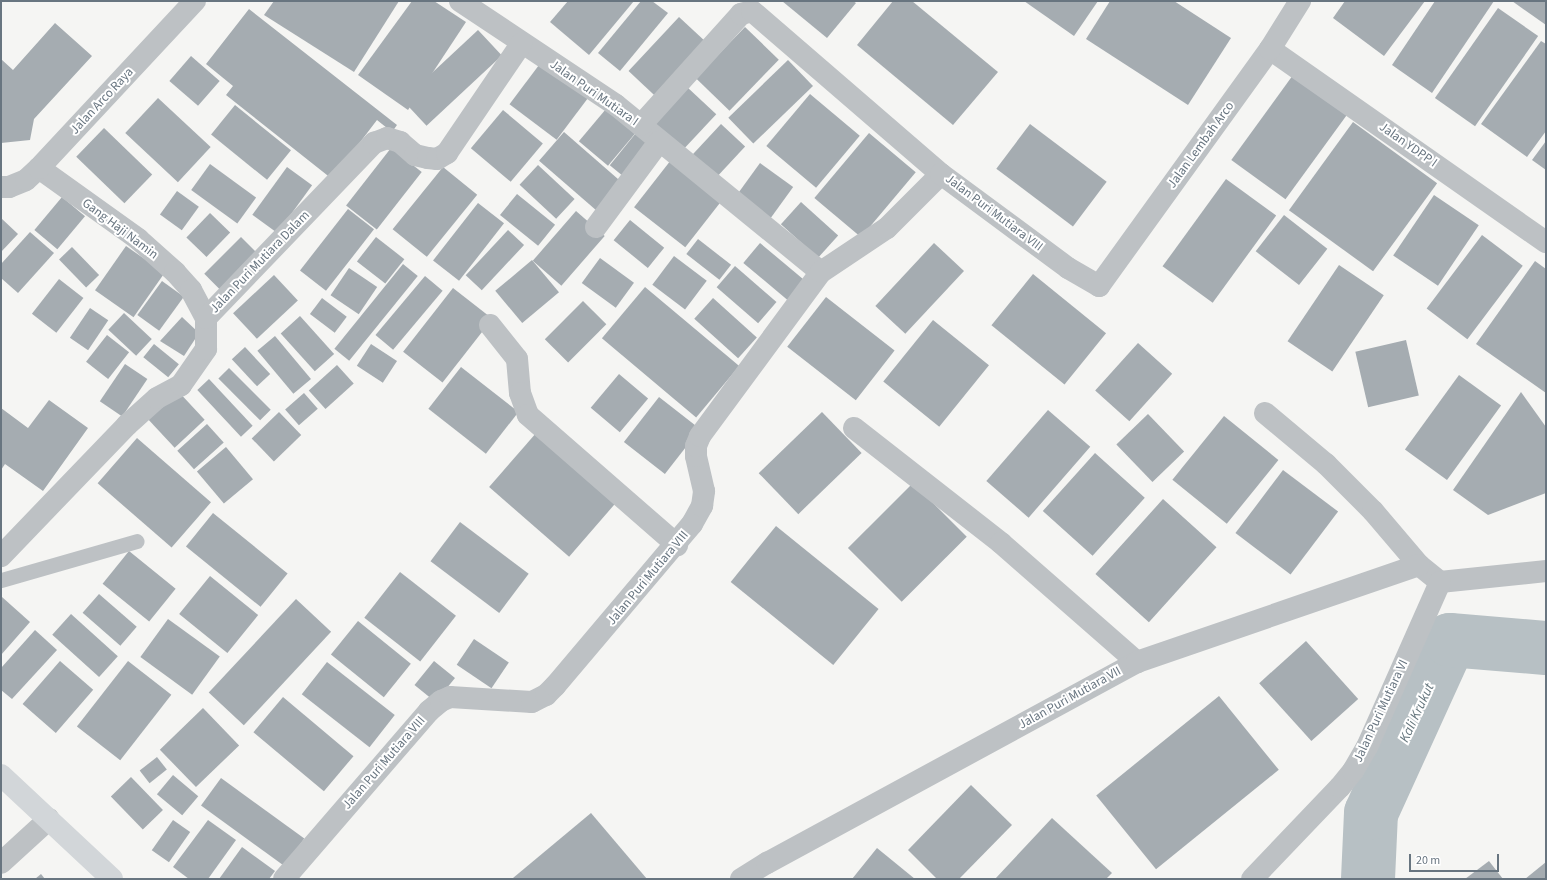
<!DOCTYPE html>
<style>
body{margin:0}
#map{position:relative;width:1547px;height:880px;overflow:hidden;background:#f5f5f3;font-family:"Source Sans 3",sans-serif}
div>[style]{position:absolute}
[style*='--x']{left:calc(var(--x)*1px);top:calc(var(--y)*1px);width:calc(var(--w)*1px);rotate:calc(var(--a)*1deg)}
.river>*{height:54px;margin:-27px;padding:0 27px;transform-origin:27px;border-radius:27px;background:#b7c0c4}
.building>*{inset:0;background:#a5acb1;transform-origin:0 0}
.lane>*{height:15px;margin:-7.5px;padding:0 7.5px;transform-origin:7.5px;border-radius:7.5px;background:#bdc1c4}
.street>*{height:22px;margin:-11px;padding:0 11px;transform-origin:11px;border-radius:11px;background:#bdc1c4}
.secondary>*{height:22px;margin:-11px;padding:0 11px;transform-origin:11px;border-radius:11px;background:#d2d6d9}
span{translate:-50% -50%;white-space:nowrap;text-align:center;line-height:1.15;-webkit-text-stroke:4px #fff;paint-order:stroke}
.street-label{font-size:13px;color:#687580}
.water-label{font-size:14px;color:#64757c;font-style:italic}
.frame{position:absolute;inset:0;border:2px solid #687580;pointer-events:none}
.scale{position:absolute;left:1409px;top:854px;width:90px;height:18px;box-sizing:border-box;border:2px solid #687580;border-top:0;padding-left:5px;font-size:12px;line-height:14px;white-space:nowrap;color:#687580;-webkit-text-stroke:3px #fff;paint-order:stroke}
</style>
<div id="map">
<div class="river">
<i style="--x:1368;--y:879;--w:66;--a:-87.4"></i>
<i style="--x:1371;--y:813;--w:190;--a:-65.5"></i>
<i style="--x:1450;--y:640;--w:96;--a:4.8"></i>
</div>
<div class="building">
<i style="clip-path:polygon(274px 1px,399px 1px,354px 72px,264px 15px)"></i>
<i style="clip-path:polygon(412px 1px,434px 1px,466px 22px,408px 110px,358px 75px)"></i>
<i style="clip-path:polygon(568px 1px,634px 1px,589px 55px,550px 22px)"></i>
<i style="clip-path:polygon(641px 1px,652px 1px,668px 13px,620px 71px,598px 53px)"></i>
<i style="clip-path:polygon(782px 1px,853px 1px,856px 3px,827px 38px)"></i>
<i style="clip-path:polygon(893px 1px,912px 1px,998px 72px,953px 125px,857px 45px)"></i>
<i style="clip-path:polygon(1024px 1px,1098px 1px,1074px 36px)"></i>
<i style="clip-path:polygon(1110px 1px,1174px 1px,1231px 38px,1188px 105px,1086px 39px)"></i>
<i style="clip-path:polygon(1345px 1px,1425px 1px,1384px 56px,1333px 18px)"></i>
<i style="clip-path:polygon(1435px 1px,1494px 1px,1432px 93px,1392px 65px)"></i>
<i style="clip-path:polygon(1512px 1px,1546px 1px,1546px 25px)"></i>
<i style="left:1498px;top:8px;width:49px;height:110px;rotate:35deg"></i>
<i style="clip-path:polygon(249px 9px,397px 125px,392px 132px,377px 120px,332px 179px,226px 95px,233px 86px,206px 64px)"></i>
<i style="left:679px;top:17px;width:35px;height:74px;rotate:43deg"></i>
<i style="clip-path:polygon(55px 23px,92px 56px,34px 119px,30px 140px,1px 143px,1px 59px,13px 70px)"></i>
<i style="left:745px;top:27px;width:47px;height:71px;rotate:44deg"></i>
<i style="left:478px;top:30px;width:35px;height:103px;rotate:47deg"></i>
<i style="clip-path:polygon(1541px 41px,1546px 44px,1546px 131px,1527px 157px,1481px 124px)"></i>
<i style="left:191px;top:56px;width:38px;height:33px;rotate:41deg"></i>
<i style="left:788px;top:60px;width:36px;height:83px;rotate:46deg"></i>
<i style="left:542px;top:61px;width:59px;height:54px;rotate:37deg"></i>
<i style="left:1293px;top:75px;width:67px;height:105px;rotate:36deg"></i>
<i style="left:687px;top:87px;width:40px;height:50px;rotate:43deg"></i>
<i style="left:810px;top:94px;width:65px;height:68px;rotate:40deg"></i>
<i style="left:158px;top:98px;width:72px;height:48px;rotate:43deg"></i>
<i style="left:611px;top:103px;width:38px;height:50px;rotate:40deg"></i>
<i style="left:235px;top:105px;width:72px;height:38px;rotate:39deg"></i>
<i style="left:503px;top:110px;width:52px;height:50px;rotate:40deg"></i>
<i style="left:1353px;top:122px;width:104px;height:109px;rotate:36deg"></i>
<i style="left:721px;top:124px;width:33px;height:45px;rotate:43deg"></i>
<i style="left:1030px;top:124px;width:96px;height:56px;rotate:37deg"></i>
<i style="left:104px;top:128px;width:67px;height:40px;rotate:44deg"></i>
<i style="left:640px;top:128px;width:22px;height:48px;rotate:39deg"></i>
<i style="left:564px;top:132px;width:81px;height:38px;rotate:41deg"></i>
<i style="left:869px;top:133px;width:61px;height:85px;rotate:40deg"></i>
<i style="clip-path:polygon(1546px 141px,1546px 170px,1532px 160px)"></i>
<i style="left:391px;top:148px;width:39px;height:73px;rotate:38deg"></i>
<i style="left:671px;top:160px;width:65px;height:60px;rotate:38deg"></i>
<i style="left:760px;top:163px;width:41px;height:45px;rotate:36deg"></i>
<i style="left:210px;top:164px;width:57px;height:32px;rotate:36deg"></i>
<i style="left:538px;top:165px;width:50px;height:27px;rotate:43deg"></i>
<i style="left:287px;top:167px;width:31px;height:59px;rotate:36deg"></i>
<i style="left:443px;top:167px;width:44px;height:80px;rotate:39deg"></i>
<i style="left:1226px;top:179px;width:62px;height:108px;rotate:36deg"></i>
<i style="left:177px;top:191px;width:27px;height:29px;rotate:36deg"></i>
<i style="left:517px;top:194px;width:49px;height:27px;rotate:39deg"></i>
<i style="left:1434px;top:195px;width:54px;height:73px;rotate:34deg"></i>
<i style="left:62px;top:197px;width:30px;height:43px;rotate:40deg"></i>
<i style="left:801px;top:202px;width:50px;height:30px;rotate:42deg"></i>
<i style="left:478px;top:203px;width:33px;height:73px;rotate:38deg"></i>
<i style="left:348px;top:209px;width:33px;height:78px;rotate:38deg"></i>
<i style="left:576px;top:211px;width:38px;height:66px;rotate:41deg"></i>
<i style="left:210px;top:213px;width:28px;height:34px;rotate:44deg"></i>
<i style="left:1284px;top:215px;width:55px;height:46px;rotate:38deg"></i>
<i style="clip-path:polygon(1px 218px,18px 234px,1px 252px)"></i>
<i style="left:630px;top:220px;width:44px;height:26px;rotate:39deg"></i>
<i style="left:508px;top:230px;width:22px;height:62px;rotate:43deg"></i>
<i style="clip-path:polygon(30px 232px,54px 253px,18px 293px,1px 278px,1px 264px)"></i>
<i style="left:1482px;top:235px;width:51px;height:92px;rotate:37deg"></i>
<i style="left:241px;top:237px;width:30px;height:52px;rotate:45deg"></i>
<i style="left:376px;top:237px;width:36px;height:31px;rotate:38deg"></i>
<i style="left:698px;top:239px;width:42px;height:19px;rotate:38deg"></i>
<i style="left:760px;top:243px;width:60px;height:26px;rotate:40deg"></i>
<i style="left:934px;top:243px;width:41px;height:86px;rotate:43deg"></i>
<i style="left:126px;top:246px;width:47px;height:54px;rotate:35deg"></i>
<i style="left:72px;top:247px;width:39px;height:18px;rotate:46deg"></i>
<i style="left:674px;top:256px;width:41px;height:36px;rotate:37deg"></i>
<i style="left:600px;top:258px;width:42px;height:31px;rotate:36deg"></i>
<i style="left:532px;top:260px;width:42px;height:48px;rotate:50deg"></i>
<i style="clip-path:polygon(1535px 261px,1546px 269px,1546px 393px,1476px 344px)"></i>
<i style="left:403px;top:264px;width:19px;height:109px;rotate:39deg"></i>
<i style="left:1339px;top:265px;width:54px;height:92px;rotate:34deg"></i>
<i style="left:735px;top:266px;width:55px;height:28px;rotate:41deg"></i>
<i style="left:349px;top:268px;width:34px;height:33px;rotate:34deg"></i>
<i style="left:1033px;top:274px;width:94px;height:66px;rotate:39deg"></i>
<i style="left:274px;top:275px;width:35px;height:56px;rotate:47deg"></i>
<i style="left:425px;top:276px;width:23px;height:77px;rotate:40deg"></i>
<i style="left:59px;top:279px;width:31px;height:44px;rotate:38deg"></i>
<i style="left:162px;top:281px;width:27px;height:42px;rotate:36deg"></i>
<i style="left:645px;top:287px;width:123px;height:67px;rotate:40deg"></i>
<i style="left:453px;top:288px;width:50px;height:81px;rotate:38deg"></i>
<i style="left:826px;top:297px;width:87px;height:63px;rotate:38deg"></i>
<i style="left:322px;top:298px;width:31px;height:20px;rotate:37deg"></i>
<i style="left:713px;top:298px;width:59px;height:28px;rotate:42deg"></i>
<i style="left:583px;top:301px;width:33px;height:54px;rotate:45deg"></i>
<i style="left:90px;top:308px;width:22px;height:36px;rotate:34deg"></i>
<i style="left:124px;top:313px;width:38px;height:23px;rotate:43deg"></i>
<i style="left:300px;top:316px;width:51px;height:26px;rotate:48deg"></i>
<i style="clip-path:polygon(182px 317px,199px 333px,184px 356px,160px 341px)"></i>
<i style="left:933px;top:320px;width:72px;height:79px;rotate:39deg"></i>
<i style="left:107px;top:335px;width:28px;height:34px;rotate:38deg"></i>
<i style="left:275px;top:336px;width:56px;height:23px;rotate:50deg"></i>
<i style="left:1406px;top:340px;width:57px;height:52px;rotate:77deg"></i>
<i style="left:1138px;top:343px;width:46px;height:64px;rotate:42deg"></i>
<i style="left:154px;top:344px;width:32px;height:17px;rotate:39deg"></i>
<i style="left:371px;top:344px;width:31px;height:26px;rotate:33deg"></i>
<i style="left:245px;top:347px;width:37px;height:18px;rotate:47deg"></i>
<i style="left:125px;top:364px;width:27px;height:45px;rotate:34deg"></i>
<i style="left:337px;top:365px;width:25px;height:38px;rotate:48deg"></i>
<i style="left:461px;top:367px;width:73px;height:53px;rotate:38deg"></i>
<i style="left:229px;top:368px;width:59px;height:15px;rotate:45deg"></i>
<i style="left:619px;top:374px;width:38px;height:44px;rotate:40deg"></i>
<i style="left:1459px;top:375px;width:52px;height:92px;rotate:36deg"></i>
<i style="left:209px;top:379px;width:64px;height:16px;rotate:47deg"></i>
<i style="left:176px;top:389px;width:42px;height:41px;rotate:47deg"></i>
<i style="clip-path:polygon(1521px 392px,1546px 427px,1546px 493px,1488px 515px,1453px 490px)"></i>
<i style="left:304px;top:393px;width:21px;height:25px;rotate:49deg"></i>
<i style="left:659px;top:397px;width:52px;height:57px;rotate:38deg"></i>
<i style="clip-path:polygon(49px 400px,88px 428px,43px 491px,5px 464px,1px 470px,1px 408px,28px 428px)"></i>
<i style="left:1048px;top:410px;width:56px;height:94px;rotate:41deg"></i>
<i style="left:279px;top:412px;width:32px;height:38px;rotate:46deg"></i>
<i style="left:822px;top:412px;width:57px;height:88px;rotate:46deg"></i>
<i style="left:1148px;top:414px;width:52px;height:44px;rotate:46deg"></i>
<i style="left:1224px;top:416px;width:70px;height:82px;rotate:39deg"></i>
<i style="left:207px;top:424px;width:25px;height:40px;rotate:48deg"></i>
<i style="left:537px;top:432px;width:106px;height:73px;rotate:41deg"></i>
<i style="left:137px;top:438px;width:98px;height:60px;rotate:41deg"></i>
<i style="left:226px;top:447px;width:42px;height:38px;rotate:50deg"></i>
<i style="left:1095px;top:453px;width:67px;height:78px;rotate:42deg"></i>
<i style="left:1283px;top:470px;width:69px;height:79px;rotate:37deg"></i>
<i style="left:913px;top:483px;width:76px;height:92px;rotate:45deg"></i>
<i style="left:1163px;top:499px;width:72px;height:101px;rotate:42deg"></i>
<i style="left:213px;top:513px;width:96px;height:43px;rotate:39deg"></i>
<i style="left:460px;top:522px;width:86px;height:49px;rotate:37deg"></i>
<i style="left:776px;top:526px;width:132px;height:72px;rotate:39deg"></i>
<i style="left:129px;top:551px;width:60px;height:42px;rotate:39deg"></i>
<i style="left:400px;top:572px;width:71px;height:58px;rotate:38deg"></i>
<i style="left:210px;top:576px;width:62px;height:49px;rotate:39deg"></i>
<i style="left:99px;top:594px;width:50px;height:25px;rotate:41deg"></i>
<i style="clip-path:polygon(2px 597px,30px 622px,1px 655px,1px 598px)"></i>
<i style="left:296px;top:599px;width:48px;height:128px;rotate:43deg"></i>
<i style="left:71px;top:614px;width:63px;height:28px;rotate:42deg"></i>
<i style="left:168px;top:619px;width:64px;height:47px;rotate:36deg"></i>
<i style="left:358px;top:621px;width:68px;height:43px;rotate:39deg"></i>
<i style="clip-path:polygon(35px 630px,57px 650px,12px 699px,1px 690px,1px 668px)"></i>
<i style="left:474px;top:639px;width:42px;height:31px;rotate:34deg"></i>
<i style="left:1306px;top:641px;width:78px;height:63px;rotate:48deg"></i>
<i style="left:60px;top:661px;width:44px;height:57px;rotate:41deg"></i>
<i style="left:128px;top:661px;width:55px;height:83px;rotate:38deg"></i>
<i style="left:434px;top:661px;width:27px;height:31px;rotate:39deg"></i>
<i style="left:327px;top:662px;width:86px;height:41px;rotate:38deg"></i>
<i style="left:1219px;top:696px;width:95px;height:158px;rotate:51deg"></i>
<i style="left:283px;top:697px;width:92px;height:46px;rotate:40deg"></i>
<i style="left:203px;top:708px;width:52px;height:60px;rotate:46deg"></i>
<i style="left:157px;top:757px;width:16px;height:22px;rotate:52deg"></i>
<i style="left:173px;top:775px;width:33px;height:25px;rotate:40deg"></i>
<i style="left:131px;top:777px;width:46px;height:28px;rotate:46deg"></i>
<i style="left:221px;top:778px;width:103px;height:34px;rotate:36deg"></i>
<i style="clip-path:polygon(971px 785px,1012px 825px,959px 879px,937px 879px,908px 850px)"></i>
<i style="clip-path:polygon(591px 813px,647px 879px,514px 879px,513px 878px)"></i>
<i style="clip-path:polygon(1052px 818px,1112px 873px,1106px 879px,995px 879px)"></i>
<i style="left:173px;top:820px;width:21px;height:37px;rotate:35deg"></i>
<i style="clip-path:polygon(208px 820px,236px 840px,208px 879px,189px 879px,173px 867px)"></i>
<i style="clip-path:polygon(242px 847px,275px 871px,269px 879px,219px 879px)"></i>
<i style="clip-path:polygon(877px 848px,915px 879px,852px 879px)"></i>
<i style="clip-path:polygon(1489px 861px,1503px 879px,1465px 879px)"></i>
<i style="clip-path:polygon(1546px 862px,1546px 879px,1525px 879px)"></i>
<i style="clip-path:polygon(41px 874px,45px 879px,35px 879px)"></i>
</div>
<div class="lane">
<i style="--x:1;--y:580;--w:141;--a:-16"></i>
</div>
<div class="street">
<i style="--x:460;--y:1;--w:187;--a:33.7"></i>
<i style="--x:616;--y:105;--w:264;--a:39.2"></i>
<i style="--x:1270;--y:49;--w:337;--a:35"></i>
<i style="--x:641;--y:125;--w:149;--a:-48"></i>
<i style="--x:741;--y:14;--w:11;--a:-15"></i>
<i style="--x:752;--y:11;--w:250;--a:40.8"></i>
<i style="--x:39;--y:168;--w:122;--a:35.6"></i>
<i style="--x:138;--y:239;--w:50;--a:41.7"></i>
<i style="--x:175;--y:272;--w:24;--a:48"></i>
<i style="--x:191;--y:290;--w:32;--a:62"></i>
<i style="--x:1;--y:187;--w:8;--a:0"></i>
<i style="--x:9;--y:187;--w:18;--a:-22"></i>
<i style="--x:26;--y:180;--w:18;--a:-43"></i>
<i style="--x:39;--y:168;--w:229;--a:-47"></i>
<i style="--x:596;--y:227;--w:106;--a:-53.5"></i>
<i style="--x:490;--y:325;--w:43;--a:51.5"></i>
<i style="--x:517;--y:359;--w:34;--a:85"></i>
<i style="--x:520;--y:393;--w:23;--a:70"></i>
<i style="--x:528;--y:415;--w:198;--a:41.1"></i>
<i style="--x:1265;--y:413;--w:80;--a:39.9"></i>
<i style="--x:1326;--y:464;--w:66;--a:45"></i>
<i style="--x:1373;--y:511;--w:71;--a:49.6"></i>
<i style="--x:1419;--y:565;--w:27;--a:39"></i>
<i style="--x:1440;--y:582;--w:107;--a:-5.9"></i>
<i style="--x:854;--y:428;--w:187;--a:38"></i>
<i style="--x:1001;--y:543;--w:181;--a:41.2"></i>
<i style="--x:1;--y:556;--w:182;--a:-46.1"></i>
<i style="--x:127;--y:425;--w:40;--a:-42"></i>
<i style="--x:157;--y:398;--w:27;--a:-28"></i>
<i style="--x:181;--y:385;--w:44;--a:-55.2"></i>
<i style="--x:206;--y:349;--w:31;--a:-90"></i>
<i style="--x:206;--y:318;--w:243;--a:-46.2"></i>
<i style="--x:374;--y:143;--w:14;--a:-21"></i>
<i style="--x:387;--y:138;--w:14;--a:17"></i>
<i style="--x:400;--y:142;--w:20;--a:41"></i>
<i style="--x:415;--y:155;--w:13;--a:13"></i>
<i style="--x:428;--y:158;--w:9;--a:6"></i>
<i style="--x:437;--y:159;--w:12;--a:-31"></i>
<i style="--x:447;--y:153;--w:132;--a:-55.8"></i>
<i style="--x:1;--y:863;--w:65;--a:-42.5"></i>
<i style="--x:284;--y:879;--w:222;--a:-49.2"></i>
<i style="--x:429;--y:711;--w:16;--a:-40"></i>
<i style="--x:441;--y:701;--w:10;--a:-24"></i>
<i style="--x:450;--y:697;--w:82;--a:3.5"></i>
<i style="--x:532;--y:702;--w:16;--a:-27"></i>
<i style="--x:546;--y:695;--w:13;--a:-45"></i>
<i style="--x:555;--y:686;--w:212;--a:-49.8"></i>
<i style="--x:692;--y:524;--w:21;--a:-61"></i>
<i style="--x:702;--y:506;--w:15;--a:-82"></i>
<i style="--x:704;--y:491;--w:36;--a:-103"></i>
<i style="--x:696;--y:456;--w:10;--a:-90"></i>
<i style="--x:696;--y:446;--w:11;--a:-68"></i>
<i style="--x:700;--y:436;--w:204;--a:-53.6"></i>
<i style="--x:821;--y:272;--w:79;--a:-33.7"></i>
<i style="--x:887;--y:228;--w:76;--a:-45"></i>
<i style="--x:941;--y:174;--w:158;--a:36.5"></i>
<i style="--x:1068;--y:268;--w:36;--a:30"></i>
<i style="--x:1099;--y:286;--w:292;--a:-54.2"></i>
<i style="--x:1270;--y:49;--w:57;--a:-58"></i>
<i style="--x:741;--y:879;--w:31;--a:-32"></i>
<i style="--x:767;--y:863;--w:421;--a:-28.5"></i>
<i style="--x:1137;--y:662;--w:298;--a:-19"></i>
<i style="--x:1252;--y:879;--w:127;--a:-46.3"></i>
<i style="--x:1340;--y:787;--w:21;--a:-51"></i>
<i style="--x:1353;--y:771;--w:28;--a:-60"></i>
<i style="--x:1367;--y:747;--w:180;--a:-66.1"></i>
</div>
<div class="secondary">
<i style="--x:1;--y:775;--w:152;--a:43.1"></i>
</div>
<div class="street-label">
<span style="left:594px;top:93px;rotate:35deg">Jalan Puri Mutiara I</span>
<span style="left:102px;top:101px;rotate:-47deg">Jalan Arco Raya</span>
<span style="left:1201px;top:145px;rotate:-54deg">Jalan Lembah Arco</span>
<span style="left:1408px;top:145px;rotate:35deg">Jalan YDPP I</span>
<span style="left:994px;top:213px;rotate:37deg">Jalan Puri Mutiara VIII</span>
<span style="left:120px;top:229px;rotate:37deg">Gang Haji Namin</span>
<span style="left:260px;top:262px;rotate:-46deg">Jalan Puri Mutiara Dalam</span>
<span style="left:648px;top:578px;rotate:-50deg">Jalan Puri Mutiara VIII</span>
<span style="left:1070px;top:698px;rotate:-29deg">Jalan Puri Mutiara VII</span>
<span style="left:1381px;top:711px;rotate:-65deg">Jalan Puri Mutiara VI</span>
<span style="left:384px;top:763px;rotate:-49deg">Jalan Puri Mutiara VIII</span>
</div>
<div class="water-label">
<span style="left:1417px;top:713px;rotate:-65deg">Kali Krukut</span>
</div>
<div class="frame"></div>
<div class="scale">20 m</div>
</div>
